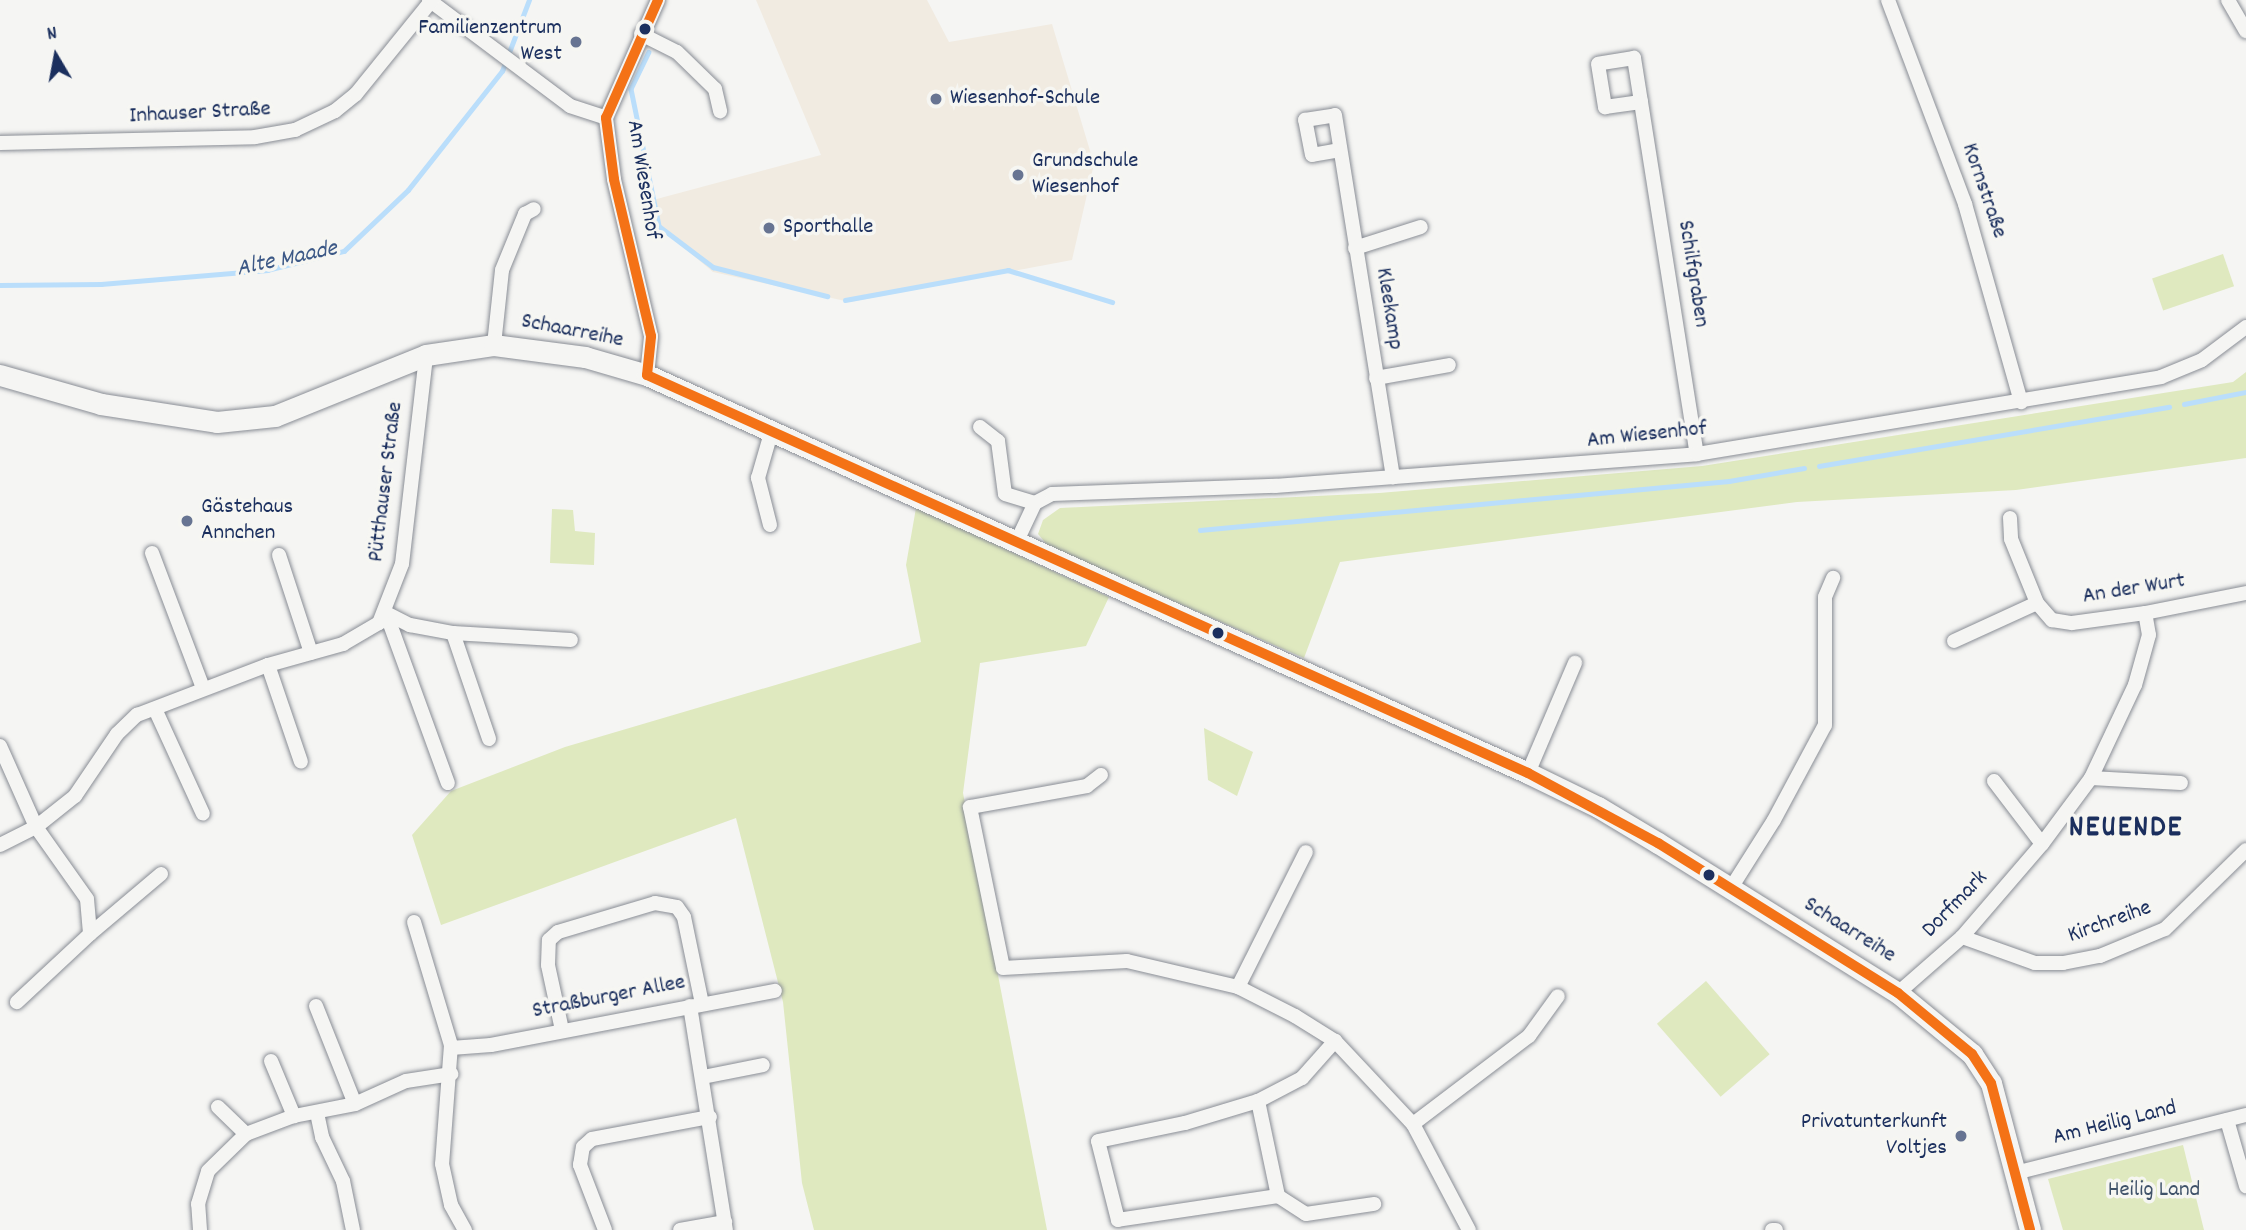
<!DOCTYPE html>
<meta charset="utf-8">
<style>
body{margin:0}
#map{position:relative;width:2246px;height:1230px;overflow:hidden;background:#f5f5f3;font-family:Dekko,sans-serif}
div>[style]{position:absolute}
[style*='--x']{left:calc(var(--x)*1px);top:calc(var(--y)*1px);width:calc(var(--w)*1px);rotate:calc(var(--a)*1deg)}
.built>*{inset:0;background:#f1ebe1}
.green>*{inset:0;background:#dfe9bf;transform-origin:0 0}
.stream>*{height:4.5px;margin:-2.25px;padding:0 2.25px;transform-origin:2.25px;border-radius:2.25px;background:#badefb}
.roads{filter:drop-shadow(0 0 2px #898d95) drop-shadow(0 0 2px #898d95)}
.street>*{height:14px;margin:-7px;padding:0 7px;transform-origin:7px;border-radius:7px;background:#f5f5f3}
.secondary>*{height:21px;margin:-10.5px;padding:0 10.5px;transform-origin:10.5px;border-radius:10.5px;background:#f5f5f3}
.bus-1>*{height:10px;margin:-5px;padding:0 5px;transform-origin:5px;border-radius:5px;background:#f47216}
.dots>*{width:19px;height:19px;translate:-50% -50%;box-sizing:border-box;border:4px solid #f6f6f2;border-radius:50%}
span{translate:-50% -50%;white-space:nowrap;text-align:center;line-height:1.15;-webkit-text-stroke:7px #f6f6f2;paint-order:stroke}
.poi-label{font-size:23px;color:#1b2f5e}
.right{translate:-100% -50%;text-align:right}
.left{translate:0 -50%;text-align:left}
.street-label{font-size:23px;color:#1b2f5e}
.park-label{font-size:23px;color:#3f5269}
.water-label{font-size:24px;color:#3c5886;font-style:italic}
.district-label{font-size:30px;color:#1b2f5e;font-weight:700;letter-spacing:2px}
.north{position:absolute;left:21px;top:21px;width:70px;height:70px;-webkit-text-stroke:5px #f6f6f2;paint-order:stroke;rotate:350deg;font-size:19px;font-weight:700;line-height:28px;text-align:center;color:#1b2f5e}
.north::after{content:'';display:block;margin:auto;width:24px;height:32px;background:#1b2f5e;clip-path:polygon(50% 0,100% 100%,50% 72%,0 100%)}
</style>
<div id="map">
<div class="built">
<i style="clip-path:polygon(756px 0,927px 0,949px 42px,1052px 24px,1094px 164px,1072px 260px,850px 302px,713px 272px,658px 226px,653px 200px,821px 155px)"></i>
</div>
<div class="green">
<i style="left:2223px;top:254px;width:34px;height:75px;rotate:71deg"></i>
<i style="clip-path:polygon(2246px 372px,2246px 458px,2016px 490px,1797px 502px,1340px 562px,1304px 658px,1049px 547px,1038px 534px,1043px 520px,1060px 508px,1379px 493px,1702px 466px,2233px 382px)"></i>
<i style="clip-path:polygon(916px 508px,1109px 597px,1086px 646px,980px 663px,963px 793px,1047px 1230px,814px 1230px,802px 1183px,783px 1002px,736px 818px,441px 925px,412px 835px,451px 791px,565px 747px,921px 642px,906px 565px)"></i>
<i style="clip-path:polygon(552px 509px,573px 510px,575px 531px,595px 533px,594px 565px,550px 563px)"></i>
<i style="clip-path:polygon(1204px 728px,1253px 752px,1237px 796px,1208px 780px)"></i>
<i style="left:1706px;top:981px;width:97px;height:65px;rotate:49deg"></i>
<i style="clip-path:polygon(2183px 1145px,2204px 1230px,2063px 1230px,2048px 1179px)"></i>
</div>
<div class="stream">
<i style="--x:649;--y:52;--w:41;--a:115.9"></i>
<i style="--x:631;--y:89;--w:140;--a:78.4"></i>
<i style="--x:659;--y:226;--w:68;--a:37.2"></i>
<i style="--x:713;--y:267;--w:118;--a:14.3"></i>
<i style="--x:0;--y:285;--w:101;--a:-0.6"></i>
<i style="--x:101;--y:284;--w:167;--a:-4.8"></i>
<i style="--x:267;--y:270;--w:79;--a:-13.9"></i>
<i style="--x:344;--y:251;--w:88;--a:-43.6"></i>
<i style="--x:408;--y:190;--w:152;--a:-51.7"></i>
<i style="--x:502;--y:71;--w:76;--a:-69.2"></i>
<i style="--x:845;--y:300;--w:166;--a:-10.4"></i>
<i style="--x:1008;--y:270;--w:109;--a:17.1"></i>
<i style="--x:2184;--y:404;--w:63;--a:-11"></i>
<i style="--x:1819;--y:466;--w:355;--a:-9.6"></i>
<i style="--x:1200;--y:530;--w:531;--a:-5.29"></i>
<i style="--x:1729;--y:481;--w:76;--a:-9.8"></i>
</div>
<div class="roads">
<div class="street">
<i style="--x:429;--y:0;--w:176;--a:36.9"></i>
<i style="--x:570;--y:106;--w:38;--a:18"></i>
<i style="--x:1888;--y:0;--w:218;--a:69.3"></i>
<i style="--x:1965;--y:204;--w:206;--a:74.2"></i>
<i style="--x:2228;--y:0;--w:36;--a:60"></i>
<i style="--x:641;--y:34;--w:40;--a:26.6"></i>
<i style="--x:677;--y:52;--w:53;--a:44.2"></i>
<i style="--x:715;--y:89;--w:23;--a:77"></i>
<i style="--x:1641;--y:102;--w:45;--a:-99"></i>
<i style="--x:1634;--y:58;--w:36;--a:171"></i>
<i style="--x:1598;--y:64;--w:44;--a:80.8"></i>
<i style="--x:1605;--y:107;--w:36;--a:-8"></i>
<i style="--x:1641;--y:102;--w:356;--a:81"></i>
<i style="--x:0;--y:143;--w:255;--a:-1.3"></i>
<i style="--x:255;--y:137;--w:41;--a:-9.9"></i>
<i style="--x:295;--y:130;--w:44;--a:-25.4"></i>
<i style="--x:335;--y:111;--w:27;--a:-39"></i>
<i style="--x:356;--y:94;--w:121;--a:-51"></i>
<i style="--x:1340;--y:150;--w:28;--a:170"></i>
<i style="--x:1312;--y:155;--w:36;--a:-101"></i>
<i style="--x:1305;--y:120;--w:30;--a:-9"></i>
<i style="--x:1335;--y:115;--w:367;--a:80.9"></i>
<i style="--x:1355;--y:248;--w:69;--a:-17.7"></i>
<i style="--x:494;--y:345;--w:75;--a:-83.9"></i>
<i style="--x:502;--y:270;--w:61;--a:-67.7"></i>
<i style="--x:525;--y:214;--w:10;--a:-29"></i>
<i style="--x:647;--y:375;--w:39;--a:-84"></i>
<i style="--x:651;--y:336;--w:161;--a:-103.3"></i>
<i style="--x:614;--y:179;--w:62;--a:-97.5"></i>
<i style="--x:606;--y:118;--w:129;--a:-66.2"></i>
<i style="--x:1376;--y:378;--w:74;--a:-10.1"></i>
<i style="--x:980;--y:427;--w:23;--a:38"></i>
<i style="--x:998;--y:441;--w:53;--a:82.5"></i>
<i style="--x:1005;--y:494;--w:31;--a:17"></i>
<i style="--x:2010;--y:518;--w:21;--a:87"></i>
<i style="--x:2011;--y:539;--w:69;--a:67.9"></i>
<i style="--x:2037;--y:603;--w:23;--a:49"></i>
<i style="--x:2052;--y:620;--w:20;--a:9"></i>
<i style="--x:2072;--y:623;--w:74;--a:-7.8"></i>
<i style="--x:2145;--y:613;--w:103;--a:-11.2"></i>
<i style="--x:770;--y:525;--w:49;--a:-104.3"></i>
<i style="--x:758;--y:478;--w:47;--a:-73.9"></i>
<i style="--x:1017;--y:541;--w:42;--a:-64.7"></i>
<i style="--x:1035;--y:503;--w:19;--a:-28"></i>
<i style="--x:1052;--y:494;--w:223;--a:-2.1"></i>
<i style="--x:1275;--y:486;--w:423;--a:-4.3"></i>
<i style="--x:1697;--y:454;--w:470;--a:-9.4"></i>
<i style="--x:2161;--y:377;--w:44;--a:-22.5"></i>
<i style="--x:2202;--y:360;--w:55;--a:-36.9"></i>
<i style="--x:152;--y:553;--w:144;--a:69.3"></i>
<i style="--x:279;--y:555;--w:103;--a:71.9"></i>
<i style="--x:386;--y:613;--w:27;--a:27"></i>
<i style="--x:410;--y:625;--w:44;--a:10.5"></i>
<i style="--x:453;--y:633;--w:118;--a:3.4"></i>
<i style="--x:386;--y:613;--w:181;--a:70"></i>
<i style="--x:453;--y:633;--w:112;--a:71.2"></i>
<i style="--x:1954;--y:641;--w:91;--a:-24.6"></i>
<i style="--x:268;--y:665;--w:102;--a:71.2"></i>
<i style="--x:155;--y:709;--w:115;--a:65.4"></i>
<i style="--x:0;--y:746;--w:89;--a:66"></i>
<i style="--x:36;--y:827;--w:88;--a:54.7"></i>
<i style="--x:87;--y:899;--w:35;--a:85"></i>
<i style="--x:90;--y:934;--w:100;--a:137"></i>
<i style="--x:1528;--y:773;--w:120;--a:-66.9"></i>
<i style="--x:1101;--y:775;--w:18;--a:142"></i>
<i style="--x:1087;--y:786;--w:119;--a:169.8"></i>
<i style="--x:970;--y:807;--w:164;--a:78.4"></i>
<i style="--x:1003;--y:968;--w:124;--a:-3.2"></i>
<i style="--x:1127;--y:961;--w:114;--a:13.2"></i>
<i style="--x:1238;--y:987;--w:64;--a:27"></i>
<i style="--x:1295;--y:1016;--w:47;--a:32"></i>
<i style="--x:1335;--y:1041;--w:114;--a:46.8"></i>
<i style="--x:1413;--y:1124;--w:120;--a:62.2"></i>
<i style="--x:2091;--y:778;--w:90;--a:3.2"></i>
<i style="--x:1994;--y:781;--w:79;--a:52.7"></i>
<i style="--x:0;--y:845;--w:40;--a:-26.6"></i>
<i style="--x:36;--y:827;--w:50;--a:-38.5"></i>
<i style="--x:75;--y:796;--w:75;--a:-55.9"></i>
<i style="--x:117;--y:734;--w:28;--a:-44"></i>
<i style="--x:137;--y:715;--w:140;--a:-20.9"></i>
<i style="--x:268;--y:665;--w:78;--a:-15.6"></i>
<i style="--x:343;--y:644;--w:42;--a:-30.3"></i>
<i style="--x:379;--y:623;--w:63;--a:-68.7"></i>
<i style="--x:402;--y:564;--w:210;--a:-83.4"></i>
<i style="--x:1731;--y:888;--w:80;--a:-57.7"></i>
<i style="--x:1774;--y:820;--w:108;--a:-61.8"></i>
<i style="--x:1825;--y:725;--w:128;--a:-90"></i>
<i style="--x:1825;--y:597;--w:21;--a:-67"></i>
<i style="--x:414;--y:922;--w:128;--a:73.3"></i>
<i style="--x:451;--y:1045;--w:119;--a:94.3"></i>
<i style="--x:442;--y:1164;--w:42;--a:77.6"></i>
<i style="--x:451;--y:1205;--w:29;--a:61"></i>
<i style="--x:90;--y:934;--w:93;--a:-40.2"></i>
<i style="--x:1962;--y:937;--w:77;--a:19.6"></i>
<i style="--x:2035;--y:963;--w:28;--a:0"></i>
<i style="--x:2063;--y:963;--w:38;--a:-11"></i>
<i style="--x:2100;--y:956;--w:70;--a:-22.6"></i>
<i style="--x:2165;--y:929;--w:113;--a:-44.3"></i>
<i style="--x:1238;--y:987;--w:151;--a:-63.3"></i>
<i style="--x:1898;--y:993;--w:85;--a:-41.2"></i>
<i style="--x:1962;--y:937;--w:123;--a:-49.3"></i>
<i style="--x:2042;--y:844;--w:82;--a:-53.4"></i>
<i style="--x:2091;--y:778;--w:103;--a:-64.7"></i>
<i style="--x:2135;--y:685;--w:52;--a:-74.4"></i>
<i style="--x:2149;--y:635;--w:22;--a:-100"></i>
<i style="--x:316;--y:1006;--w:105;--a:68.3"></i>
<i style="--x:690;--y:1006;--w:227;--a:80.9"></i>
<i style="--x:562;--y:1030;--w:66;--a:-102.2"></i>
<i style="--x:548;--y:965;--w:25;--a:-88"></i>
<i style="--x:549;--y:940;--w:12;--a:-42"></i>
<i style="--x:558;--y:932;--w:101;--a:-16.6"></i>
<i style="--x:655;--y:903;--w:22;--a:10"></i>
<i style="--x:677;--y:907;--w:12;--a:55"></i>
<i style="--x:684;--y:917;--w:89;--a:78.3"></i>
<i style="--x:451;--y:1048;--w:40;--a:-4.3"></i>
<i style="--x:491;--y:1045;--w:289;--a:-10.8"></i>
<i style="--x:271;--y:1061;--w:60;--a:67.3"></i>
<i style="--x:703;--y:1077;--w:61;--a:-11.3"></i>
<i style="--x:1258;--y:1101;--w:97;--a:78.1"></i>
<i style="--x:1278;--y:1196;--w:162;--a:171.5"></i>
<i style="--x:1118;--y:1220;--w:81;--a:-104.2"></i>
<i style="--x:1098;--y:1141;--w:89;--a:-11.7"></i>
<i style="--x:1185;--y:1123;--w:76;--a:-16.8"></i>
<i style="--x:1258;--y:1101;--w:50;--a:-27.6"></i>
<i style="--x:1302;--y:1078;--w:50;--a:-48.3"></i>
<i style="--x:218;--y:1107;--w:39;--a:44"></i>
<i style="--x:317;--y:1113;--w:25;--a:78"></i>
<i style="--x:322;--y:1137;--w:49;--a:64.5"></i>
<i style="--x:343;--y:1181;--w:50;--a:78.5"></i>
<i style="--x:2227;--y:1120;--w:69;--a:73.9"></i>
<i style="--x:1413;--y:1124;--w:146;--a:-37.2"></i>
<i style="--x:1529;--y:1036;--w:49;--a:-54.1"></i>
<i style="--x:2015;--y:1173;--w:238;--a:-14.1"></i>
<i style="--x:1278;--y:1196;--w:33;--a:33"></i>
<i style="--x:1306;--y:1214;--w:69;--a:-8.4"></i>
<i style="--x:200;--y:1230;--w:26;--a:-94"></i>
<i style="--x:198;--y:1204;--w:34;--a:-73"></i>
<i style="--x:208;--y:1171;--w:53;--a:-44.2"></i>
<i style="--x:246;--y:1134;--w:51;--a:-20.6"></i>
<i style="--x:294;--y:1116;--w:62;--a:-11.1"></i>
<i style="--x:355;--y:1104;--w:56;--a:-24.3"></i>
<i style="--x:406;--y:1081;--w:46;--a:-8.8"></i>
<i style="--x:605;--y:1230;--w:70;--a:-111"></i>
<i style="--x:580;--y:1165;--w:18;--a:-81"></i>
<i style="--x:583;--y:1147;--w:12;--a:-42"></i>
<i style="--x:592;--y:1139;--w:120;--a:-10.6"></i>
<i style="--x:680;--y:1230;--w:46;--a:-10.1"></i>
<i style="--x:1772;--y:1230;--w:4;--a:0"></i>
</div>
<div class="secondary">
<i style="--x:0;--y:375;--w:105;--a:16"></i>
<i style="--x:101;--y:404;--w:117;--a:8.8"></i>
<i style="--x:217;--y:422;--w:58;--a:-5.9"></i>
<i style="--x:275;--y:416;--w:163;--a:-22"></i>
<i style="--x:426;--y:355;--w:69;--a:-8.4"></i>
<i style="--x:494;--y:345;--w:92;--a:7.5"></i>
<i style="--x:585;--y:357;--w:65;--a:16.2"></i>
<i style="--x:647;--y:375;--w:967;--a:24.31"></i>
<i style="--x:1528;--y:773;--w:78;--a:25.9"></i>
<i style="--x:1598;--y:807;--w:70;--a:31"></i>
<i style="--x:1658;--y:843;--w:283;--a:32"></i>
<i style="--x:1898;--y:993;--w:96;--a:39.5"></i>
<i style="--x:1972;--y:1054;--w:35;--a:57"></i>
<i style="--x:1991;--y:1083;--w:152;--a:75.1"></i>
</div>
</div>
<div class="bus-1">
<i style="--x:647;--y:375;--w:967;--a:24.31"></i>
<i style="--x:1528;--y:773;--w:148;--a:28.3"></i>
<i style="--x:1658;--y:843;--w:283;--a:32"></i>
<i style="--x:1898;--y:993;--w:96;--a:39.5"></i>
<i style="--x:1972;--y:1054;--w:35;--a:57"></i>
<i style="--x:1991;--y:1083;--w:152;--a:75.1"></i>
<i style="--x:647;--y:375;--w:39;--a:-84"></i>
<i style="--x:651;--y:336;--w:161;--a:-103.3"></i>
<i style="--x:614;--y:179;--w:62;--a:-97.5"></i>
<i style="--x:606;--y:118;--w:129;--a:-66.2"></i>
</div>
<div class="dots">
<i style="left:645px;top:29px;background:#1b2f5e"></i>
<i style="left:576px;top:42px;background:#677492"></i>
<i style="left:936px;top:99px;background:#677492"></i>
<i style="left:1018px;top:175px;background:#677492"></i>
<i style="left:769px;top:228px;background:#677492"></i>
<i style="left:187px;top:521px;background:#677492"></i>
<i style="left:1218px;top:633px;background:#1b2f5e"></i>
<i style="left:1709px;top:875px;background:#1b2f5e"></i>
<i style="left:1961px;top:1136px;background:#677492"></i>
</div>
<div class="poi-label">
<span class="right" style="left:562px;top:42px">Familienzentrum<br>West</span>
<span class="left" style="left:950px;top:99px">Wiesenhof-Schule</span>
<span class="left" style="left:1032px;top:175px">Grundschule<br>Wiesenhof</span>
<span class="left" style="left:783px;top:228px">Sporthalle</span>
<span class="left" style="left:201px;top:521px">Gästehaus<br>Annchen</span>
<span class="right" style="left:1947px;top:1136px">Privatunterkunft<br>Voltjes</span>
</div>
<div class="street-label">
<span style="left:200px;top:114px;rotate:-3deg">Inhauser Straße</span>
<span style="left:642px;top:180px;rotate:81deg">Am Wiesenhof</span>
<span style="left:1983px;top:191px;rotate:71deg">Kornstraße</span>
<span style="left:1692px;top:274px;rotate:81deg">Schilfgraben</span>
<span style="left:1388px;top:309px;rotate:81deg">Kleekamp</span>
<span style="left:572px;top:332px;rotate:11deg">Schaarreihe</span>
<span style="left:1647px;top:436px;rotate:-6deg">Am Wiesenhof</span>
<span style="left:387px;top:482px;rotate:-83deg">Pütthauser Straße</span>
<span style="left:2134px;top:590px;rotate:-9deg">An der Wurt</span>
<span style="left:1956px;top:905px;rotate:-46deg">Dorfmark</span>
<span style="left:2110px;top:923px;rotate:-20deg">Kirchreihe</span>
<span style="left:1849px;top:931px;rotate:32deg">Schaarreihe</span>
<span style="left:609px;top:998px;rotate:-11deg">Straßburger Allee</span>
<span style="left:2115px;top:1124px;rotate:-14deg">Am Heilig Land</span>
</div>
<div class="park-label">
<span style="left:2154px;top:1191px">Heilig Land</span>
</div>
<div class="water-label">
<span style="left:287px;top:260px;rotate:-12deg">Alte Maade</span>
</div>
<div class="district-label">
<span style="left:2126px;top:830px">NEUENDE</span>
</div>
<div class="north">N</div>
</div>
